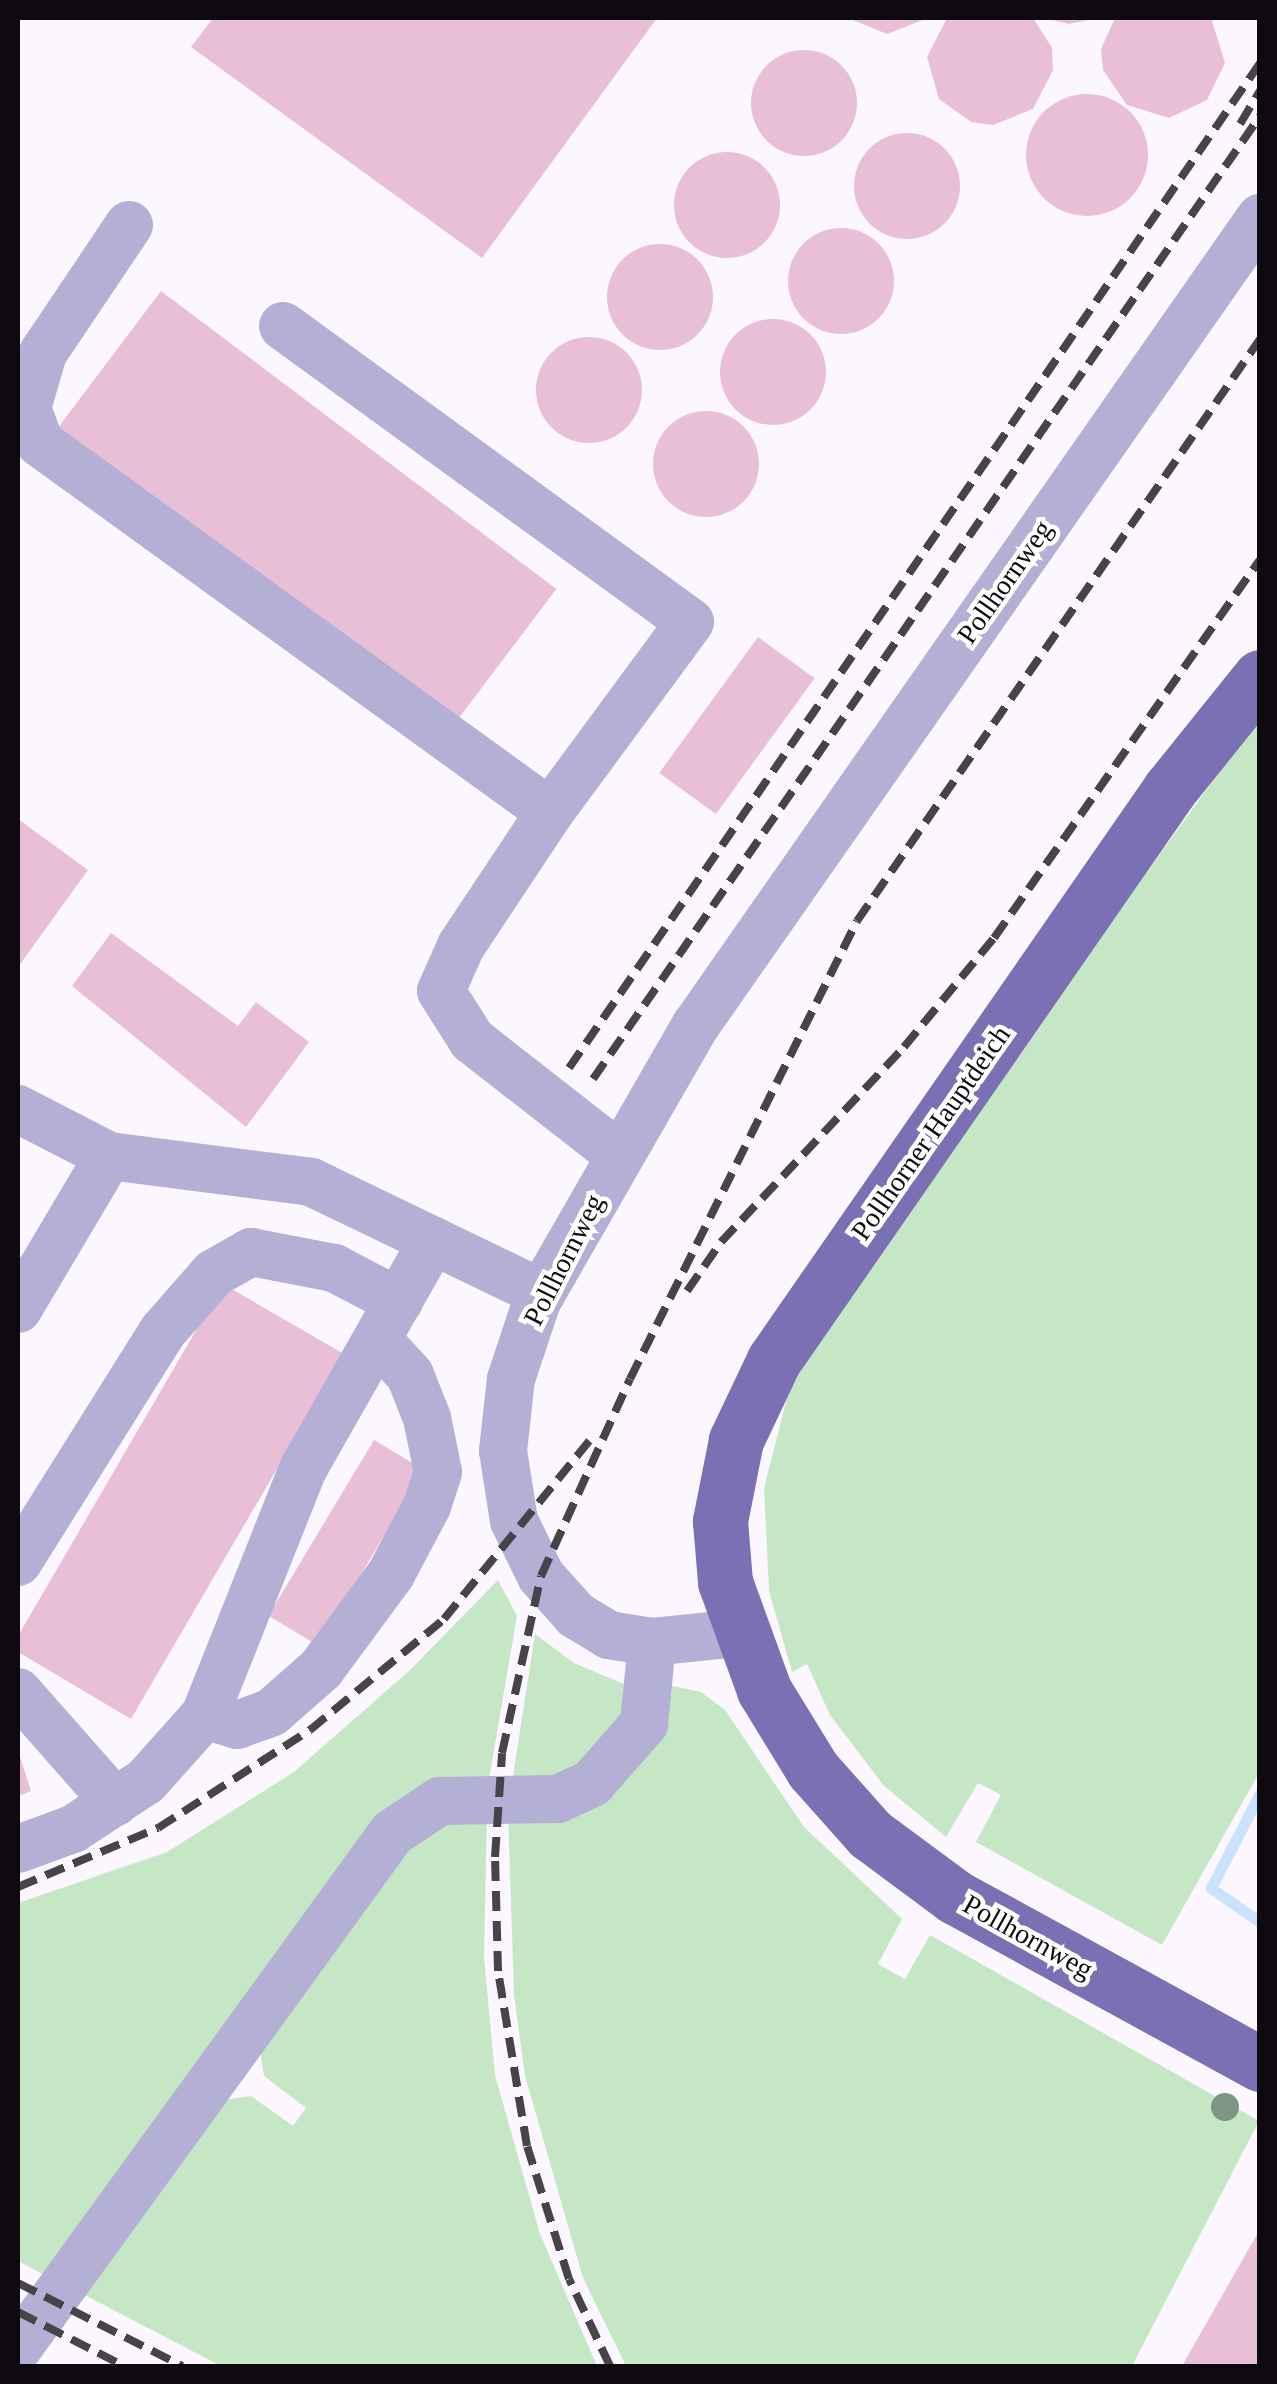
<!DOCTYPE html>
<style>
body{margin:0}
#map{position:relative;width:1277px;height:2384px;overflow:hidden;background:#fcf7fe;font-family:"Times New Roman",serif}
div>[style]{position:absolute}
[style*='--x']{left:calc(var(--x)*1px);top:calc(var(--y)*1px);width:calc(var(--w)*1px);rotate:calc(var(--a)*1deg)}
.green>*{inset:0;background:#c6e7c6}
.stream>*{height:11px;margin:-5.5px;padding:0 5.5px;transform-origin:5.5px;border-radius:5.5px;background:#c9e2fe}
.building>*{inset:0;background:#e9bed7;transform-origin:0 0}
.round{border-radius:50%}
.minor>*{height:48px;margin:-24px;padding:0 24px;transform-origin:24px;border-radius:24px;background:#b3afd5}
.major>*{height:55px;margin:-27.5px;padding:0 27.5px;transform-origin:27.5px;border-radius:27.5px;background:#7a70b3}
.rail>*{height:8px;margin-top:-4px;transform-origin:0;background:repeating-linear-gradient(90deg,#474348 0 20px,transparent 0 30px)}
.trees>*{width:28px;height:28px;margin:-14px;border-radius:50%;background:#7d9581}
span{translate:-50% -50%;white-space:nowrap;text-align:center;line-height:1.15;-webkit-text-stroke:9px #fff;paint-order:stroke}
.street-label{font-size:28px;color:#0e0a0f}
.frame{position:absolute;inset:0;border:20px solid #0e0a0f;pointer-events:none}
</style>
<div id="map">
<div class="green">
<i style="clip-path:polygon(1259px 717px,1259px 1773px,1162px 1945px,976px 1842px,1001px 1795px,978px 1783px,946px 1837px,884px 1786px,830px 1715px,807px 1664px,792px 1672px,769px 1591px,764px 1488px,788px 1394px,851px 1281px)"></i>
<i style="clip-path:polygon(498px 1580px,517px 1616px,487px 1791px,446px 1789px,54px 2280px,18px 2261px,18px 1903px,167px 1852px,294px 1772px,410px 1670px)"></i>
<i style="clip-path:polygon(535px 1634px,574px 1663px,638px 1690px,608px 1760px,511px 1789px)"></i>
<i style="clip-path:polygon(668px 1685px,701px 1692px,725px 1710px,804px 1827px,902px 1919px,878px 1964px,905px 1979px,930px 1935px,1259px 2121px,1132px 2366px,626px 2366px,583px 2278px,525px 2076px,514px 1995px,508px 1812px,539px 1809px)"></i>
<i style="clip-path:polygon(487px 1811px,484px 1957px,495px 2075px,540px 2234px,597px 2366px,221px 2366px,75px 2290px,210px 2102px,251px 2096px,293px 2126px,306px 2108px,264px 2076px,258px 2038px,403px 1837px)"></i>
</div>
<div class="stream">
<i style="--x:1260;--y:1793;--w:107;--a:117.3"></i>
<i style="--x:1211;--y:1888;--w:60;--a:34.8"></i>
</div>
<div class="building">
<i style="clip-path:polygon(213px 18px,657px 18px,482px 258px,191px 47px)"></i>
<i style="clip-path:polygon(848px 18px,928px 18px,887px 34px)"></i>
<i style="clip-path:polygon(947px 18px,1033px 18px,1052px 48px,1053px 70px,1033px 109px,993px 125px,971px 122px,939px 99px,927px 57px)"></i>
<i style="clip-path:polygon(1044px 18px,1097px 18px,1069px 24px)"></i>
<i style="clip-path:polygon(1115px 18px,1211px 18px,1225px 63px,1207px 100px,1169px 118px,1127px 105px,1103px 70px,1101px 49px)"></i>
<i class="round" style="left:751px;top:50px;width:106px;height:106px"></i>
<i class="round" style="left:1026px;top:94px;width:122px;height:122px"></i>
<i class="round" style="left:854px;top:133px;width:106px;height:106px"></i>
<i class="round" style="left:674px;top:152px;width:106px;height:106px"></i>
<i class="round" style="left:788px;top:228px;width:106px;height:106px"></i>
<i class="round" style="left:607px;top:244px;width:106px;height:106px"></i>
<i style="left:161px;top:291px;width:495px;height:174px;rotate:37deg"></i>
<i class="round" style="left:720px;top:319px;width:106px;height:106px"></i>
<i class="round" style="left:536px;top:337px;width:106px;height:106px"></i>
<i class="round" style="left:653px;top:411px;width:106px;height:106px"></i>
<i style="left:758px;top:637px;width:70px;height:168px;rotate:36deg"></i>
<i style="clip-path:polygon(18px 819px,88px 870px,18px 967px)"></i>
<i style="clip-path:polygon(111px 933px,238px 1026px,256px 1002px,309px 1042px,246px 1127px,72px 986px)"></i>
<i style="clip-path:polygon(223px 1284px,344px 1354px,131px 1719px,18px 1652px,18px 1636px)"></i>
<i style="left:374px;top:1440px;width:58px;height:205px;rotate:31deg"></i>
<i style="clip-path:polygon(18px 1750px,31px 1791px,18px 1796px)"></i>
<i style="clip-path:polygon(1260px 2229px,1260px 2366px,1182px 2366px)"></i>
</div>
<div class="minor">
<i style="--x:129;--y:225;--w:154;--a:123.9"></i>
<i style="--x:43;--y:353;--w:57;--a:106.2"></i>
<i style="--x:27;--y:408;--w:37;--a:70"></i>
<i style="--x:40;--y:443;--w:629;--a:35.89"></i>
<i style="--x:550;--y:812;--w:161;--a:123.6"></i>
<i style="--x:461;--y:946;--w:49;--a:114"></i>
<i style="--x:441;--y:991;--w:58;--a:57.7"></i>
<i style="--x:472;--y:1040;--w:185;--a:38"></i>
<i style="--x:283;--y:326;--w:503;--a:36.03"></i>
<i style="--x:690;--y:622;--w:236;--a:126.4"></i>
<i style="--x:18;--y:1109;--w:102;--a:27.3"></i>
<i style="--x:18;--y:1309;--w:178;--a:-59.3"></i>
<i style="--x:109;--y:1156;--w:204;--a:7.3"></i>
<i style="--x:311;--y:1182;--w:256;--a:25.7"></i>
<i style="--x:18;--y:1562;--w:273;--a:-57.9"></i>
<i style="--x:163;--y:1331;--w:77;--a:-48.7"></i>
<i style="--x:214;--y:1273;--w:43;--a:-29.6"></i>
<i style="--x:251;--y:1252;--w:85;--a:10.9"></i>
<i style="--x:334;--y:1268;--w:73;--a:27.6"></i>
<i style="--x:739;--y:1633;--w:87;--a:174.1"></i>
<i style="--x:652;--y:1642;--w:44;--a:-170.8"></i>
<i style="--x:609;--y:1635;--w:39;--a:-149"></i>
<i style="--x:576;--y:1615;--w:52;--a:-131.9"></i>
<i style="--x:541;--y:1576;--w:61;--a:-116.1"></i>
<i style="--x:514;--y:1521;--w:71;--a:-98.9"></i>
<i style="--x:503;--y:1451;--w:72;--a:-83.7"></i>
<i style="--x:511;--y:1379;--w:82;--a:-71.6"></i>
<i style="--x:537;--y:1301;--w:319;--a:-60.1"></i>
<i style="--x:696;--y:1025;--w:985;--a:-55.05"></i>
<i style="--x:18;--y:1692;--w:147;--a:48.6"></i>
<i style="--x:205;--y:1715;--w:34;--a:17"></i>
<i style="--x:237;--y:1725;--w:37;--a:-20"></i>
<i style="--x:272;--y:1712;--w:65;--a:-41.3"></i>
<i style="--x:321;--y:1669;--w:118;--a:-53.6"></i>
<i style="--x:391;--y:1574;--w:77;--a:-62.1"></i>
<i style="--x:427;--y:1506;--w:36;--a:-72"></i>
<i style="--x:438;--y:1472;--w:55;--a:-101.5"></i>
<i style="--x:427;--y:1418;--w:46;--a:-111.6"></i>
<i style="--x:410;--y:1375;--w:49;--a:-132.5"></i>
<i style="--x:18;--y:1849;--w:59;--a:-20"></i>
<i style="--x:73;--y:1829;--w:87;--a:-33.3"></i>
<i style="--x:146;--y:1781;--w:89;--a:-48.2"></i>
<i style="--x:205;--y:1715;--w:265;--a:-68.3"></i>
<i style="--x:303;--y:1469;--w:263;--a:-60.4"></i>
<i style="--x:18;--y:2348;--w:636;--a:-54.01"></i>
<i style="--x:392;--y:1833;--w:58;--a:-33.7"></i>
<i style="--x:440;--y:1801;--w:118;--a:-1"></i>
<i style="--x:558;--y:1799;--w:38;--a:-25"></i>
<i style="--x:592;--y:1783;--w:79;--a:-48.6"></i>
<i style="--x:644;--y:1724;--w:82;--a:-84.4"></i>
</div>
<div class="major">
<i style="--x:1260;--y:677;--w:144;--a:128.8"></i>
<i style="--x:1170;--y:789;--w:695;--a:124.74"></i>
<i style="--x:774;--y:1360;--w:89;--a:115.4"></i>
<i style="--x:736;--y:1440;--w:83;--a:101.2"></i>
<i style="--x:720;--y:1521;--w:61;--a:85.3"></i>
<i style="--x:725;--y:1582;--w:115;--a:70.1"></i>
<i style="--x:764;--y:1690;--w:94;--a:58.5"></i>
<i style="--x:813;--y:1770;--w:86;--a:48.3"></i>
<i style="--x:870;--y:1834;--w:106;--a:36.5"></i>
<i style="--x:955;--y:1897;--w:348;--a:28.7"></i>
</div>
<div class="rail">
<i style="--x:1240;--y:124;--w:39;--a:-59"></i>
<i style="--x:569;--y:1068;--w:1220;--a:-55.49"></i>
<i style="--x:593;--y:1079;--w:1171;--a:-55.29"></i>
<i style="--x:687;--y:1291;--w:60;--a:-55.2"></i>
<i style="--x:721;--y:1242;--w:267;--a:-46.8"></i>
<i style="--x:904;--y:1047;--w:141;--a:-50.5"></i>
<i style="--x:994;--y:938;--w:462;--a:-54.9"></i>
<i style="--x:18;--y:1887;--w:152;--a:-22.9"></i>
<i style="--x:158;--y:1828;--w:181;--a:-32.8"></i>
<i style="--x:310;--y:1730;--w:174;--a:-39.6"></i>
<i style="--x:444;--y:1619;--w:230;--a:-50.8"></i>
<i style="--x:18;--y:2283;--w:184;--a:26.8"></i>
<i style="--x:18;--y:2312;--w:119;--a:27"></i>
<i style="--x:610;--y:2366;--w:96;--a:-115.2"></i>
<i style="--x:569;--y:2279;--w:139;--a:-107.5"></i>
<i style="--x:527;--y:2146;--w:177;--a:-99.4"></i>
<i style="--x:498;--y:1971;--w:114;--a:-91.5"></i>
<i style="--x:495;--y:1857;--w:104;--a:-86.1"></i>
<i style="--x:502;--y:1753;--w:181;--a:-77.6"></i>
<i style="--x:541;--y:1576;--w:216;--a:-65.7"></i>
<i style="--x:630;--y:1379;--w:511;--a:-63.64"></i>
<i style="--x:857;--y:921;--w:708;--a:-55.3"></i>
</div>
<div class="trees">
<i style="left:1225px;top:2107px"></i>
</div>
<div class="street-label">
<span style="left:1005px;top:582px;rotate:-55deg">Pollhornweg</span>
<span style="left:931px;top:1133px;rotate:-55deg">Pollhorner Hauptdeich</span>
<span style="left:564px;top:1260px;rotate:-63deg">Pollhornweg</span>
<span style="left:1028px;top:1937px;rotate:29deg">Pollhornweg</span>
</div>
<div class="frame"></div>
</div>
